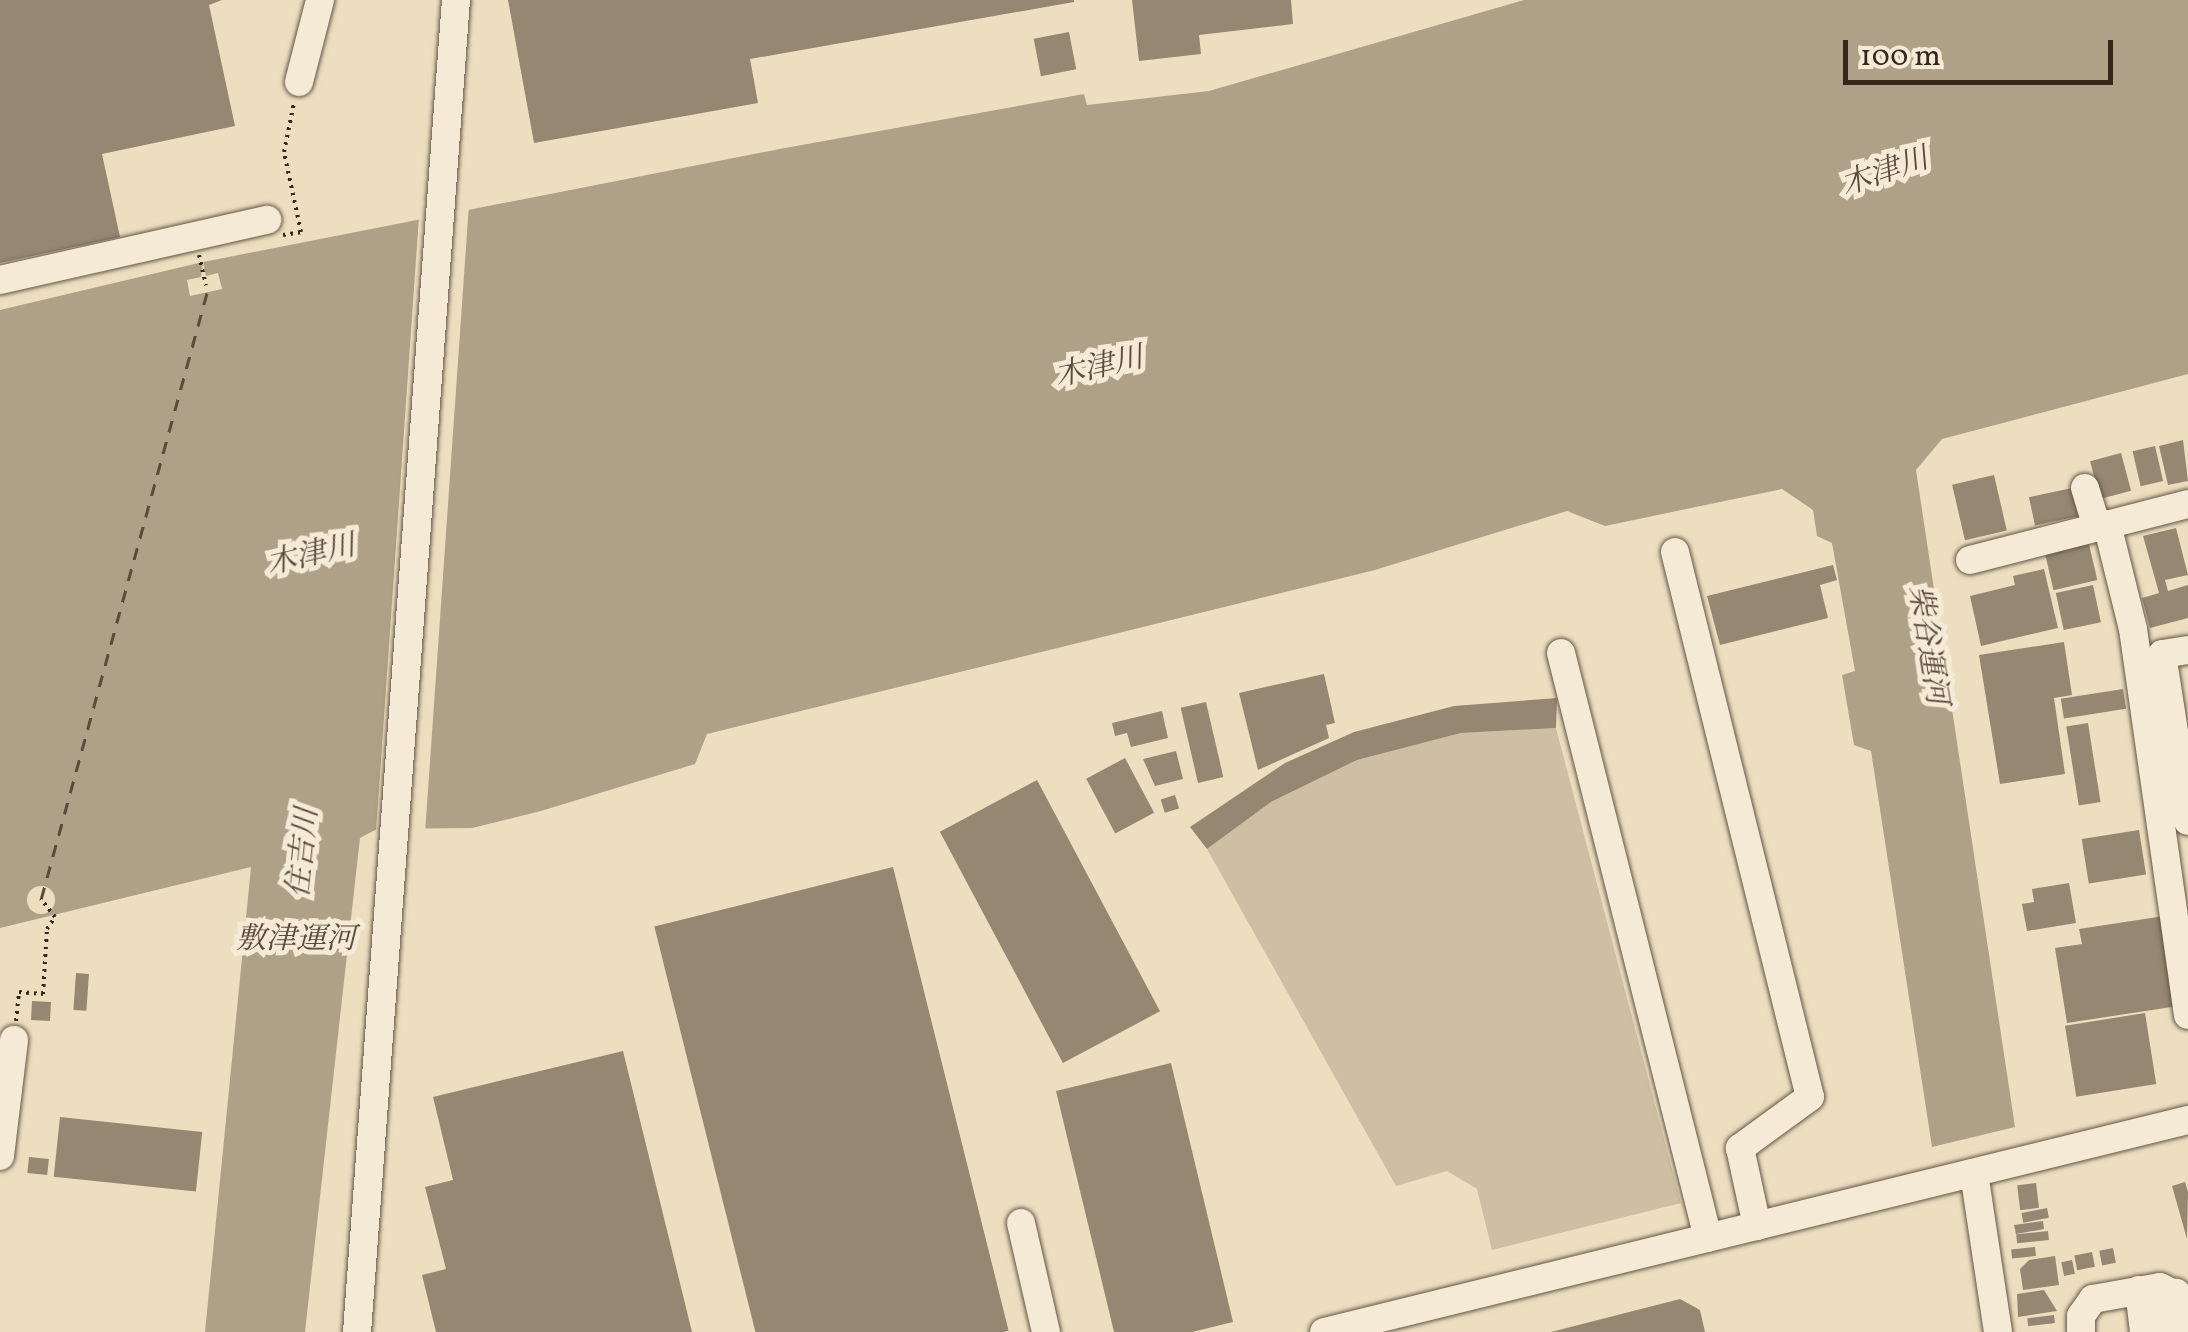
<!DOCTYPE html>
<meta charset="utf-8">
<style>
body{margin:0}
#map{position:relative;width:2188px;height:1332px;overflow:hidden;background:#eedec0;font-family:Vollkorn,"Noto Serif JP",serif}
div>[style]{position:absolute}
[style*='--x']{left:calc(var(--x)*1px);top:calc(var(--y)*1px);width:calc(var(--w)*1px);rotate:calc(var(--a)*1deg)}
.green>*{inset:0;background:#cebfa4}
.water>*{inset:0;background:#afa088}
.pier>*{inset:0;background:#eedec0;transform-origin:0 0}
.round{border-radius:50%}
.ferry>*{height:2.5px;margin-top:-1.25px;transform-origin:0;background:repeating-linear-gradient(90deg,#594c3c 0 12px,transparent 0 22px)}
.building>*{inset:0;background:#958771;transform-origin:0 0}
.path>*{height:4px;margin-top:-2px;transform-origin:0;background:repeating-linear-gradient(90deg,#34281c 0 2.5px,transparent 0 7.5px)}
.roads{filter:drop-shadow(0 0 2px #625645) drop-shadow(0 0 2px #625645)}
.minor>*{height:28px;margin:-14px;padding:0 14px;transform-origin:14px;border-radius:14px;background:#f4ead6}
span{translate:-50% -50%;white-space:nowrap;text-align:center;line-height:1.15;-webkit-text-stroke:10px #f4ead6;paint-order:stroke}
.water-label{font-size:30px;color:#594c3c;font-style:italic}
.scale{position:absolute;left:1843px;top:40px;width:270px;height:45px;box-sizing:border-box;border:5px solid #34281c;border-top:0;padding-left:12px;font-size:30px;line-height:35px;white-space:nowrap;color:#34281c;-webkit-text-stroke:8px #f4ead6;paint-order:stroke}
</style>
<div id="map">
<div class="green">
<i style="clip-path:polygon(1556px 728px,1681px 1203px,1492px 1250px,1477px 1189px,1447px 1171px,1396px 1186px,1207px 849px,1271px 802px,1357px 760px,1461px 733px)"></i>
</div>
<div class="water">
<i style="clip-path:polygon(1524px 0,2188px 0,2188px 374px,1942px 439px,1916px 470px,2015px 1127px,1932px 1147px,1871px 751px,1854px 745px,1842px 675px,1855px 671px,1832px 543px,1817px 536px,1813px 510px,1782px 489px,1605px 526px,1567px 511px,1375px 570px,707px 734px,695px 764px,541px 811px,472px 828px,377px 829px,360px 838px,305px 1332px,205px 1332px,251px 867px,0 928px,0 310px,203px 262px,785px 148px,1084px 94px,1087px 105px,1209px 91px)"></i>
</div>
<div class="pier">
<i style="left:469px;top:204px;width:632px;height:49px;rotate:94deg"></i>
<i style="clip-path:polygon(203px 262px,206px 276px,218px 273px,222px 289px,190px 296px,187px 280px,201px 277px)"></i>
<i class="round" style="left:27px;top:886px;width:28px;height:28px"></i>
</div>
<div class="ferry">
<i style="--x:41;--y:899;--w:629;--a:-74.7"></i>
</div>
<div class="building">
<i style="clip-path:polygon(0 0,222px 0,209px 5px,235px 126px,102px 154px,120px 237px,0 263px)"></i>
<i style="clip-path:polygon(508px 0,1074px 0,1074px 2px,750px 59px,758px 103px,534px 143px)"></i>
<i style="clip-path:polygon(1132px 0,1291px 0,1293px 24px,1199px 35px,1201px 54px,1139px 61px)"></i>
<i style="left:1069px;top:32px;width:38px;height:36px;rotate:79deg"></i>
<i style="clip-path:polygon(2183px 440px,2188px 481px,2168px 485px,2159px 446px)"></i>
<i style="left:2155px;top:446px;width:36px;height:23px;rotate:77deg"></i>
<i style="left:2121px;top:453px;width:39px;height:32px;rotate:75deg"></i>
<i style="left:1994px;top:475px;width:57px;height:43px;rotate:77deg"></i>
<i style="left:2072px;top:488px;width:29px;height:44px;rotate:78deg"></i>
<i style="clip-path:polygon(2176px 528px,2188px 575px,2165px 580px,2168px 591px,2188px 585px,2188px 618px,2150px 628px,2142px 598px,2159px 593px,2143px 536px)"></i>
<i style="left:2089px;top:544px;width:37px;height:45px;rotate:77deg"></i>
<i style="clip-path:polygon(1833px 565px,1837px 580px,1820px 585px,1828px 618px,1720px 645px,1707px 596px)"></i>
<i style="clip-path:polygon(2044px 569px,2058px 628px,1981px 646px,1970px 596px,2015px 585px,2013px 576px)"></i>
<i style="left:2093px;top:585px;width:38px;height:38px;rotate:78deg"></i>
<i style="clip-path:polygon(2064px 642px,2072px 695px,2054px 698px,2065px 774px,2000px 784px,1979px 655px)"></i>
<i style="clip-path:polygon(1324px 674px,1335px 723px,1326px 725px,1329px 738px,1258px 770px,1239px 693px)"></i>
<i style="left:2123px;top:689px;width:20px;height:63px;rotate:81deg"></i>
<i style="clip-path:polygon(1557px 698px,1556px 728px,1461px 733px,1357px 760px,1271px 802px,1207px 849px,1190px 827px,1285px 763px,1354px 732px,1454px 706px)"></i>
<i style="left:1206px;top:702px;width:77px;height:26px;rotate:77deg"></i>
<i style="clip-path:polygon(1162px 711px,1168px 738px,1131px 747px,1127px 733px,1115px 736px,1112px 723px)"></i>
<i style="left:2088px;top:723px;width:80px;height:22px;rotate:81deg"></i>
<i style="clip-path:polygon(1176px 751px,1183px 779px,1155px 786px,1143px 759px)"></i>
<i style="left:1125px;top:758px;width:62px;height:44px;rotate:62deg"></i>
<i style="left:1037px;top:780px;width:262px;height:110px;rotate:62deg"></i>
<i style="left:1175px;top:795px;width:14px;height:15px;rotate:73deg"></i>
<i style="left:2139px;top:830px;width:45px;height:58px;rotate:81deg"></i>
<i style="left:893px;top:867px;width:478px;height:246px;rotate:76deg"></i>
<i style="clip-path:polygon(2069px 883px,2076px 923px,2027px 931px,2022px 904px,2034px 902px,2032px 889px)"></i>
<i style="clip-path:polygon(2164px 916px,2178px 1006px,2067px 1023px,2055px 948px,2082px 944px,2079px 929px)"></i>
<i style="left:76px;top:973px;width:13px;height:37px;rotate:4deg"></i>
<i style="left:32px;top:1001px;width:19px;height:19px;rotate:3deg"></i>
<i style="left:2145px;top:1013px;width:72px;height:81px;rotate:81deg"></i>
<i style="clip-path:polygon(623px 1051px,692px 1332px,436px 1332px,422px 1275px,446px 1269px,425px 1187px,453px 1180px,433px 1097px)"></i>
<i style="clip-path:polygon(1171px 1063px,1233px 1322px,1192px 1332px,1114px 1332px,1056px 1091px)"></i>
<i style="left:60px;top:1117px;width:143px;height:60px;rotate:6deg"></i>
<i style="left:29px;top:1157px;width:20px;height:16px;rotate:6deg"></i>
<i style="clip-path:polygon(2185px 1182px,2188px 1192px,2187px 1239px,2172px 1186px)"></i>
<i style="left:2036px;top:1183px;width:25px;height:19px;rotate:83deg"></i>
<i style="left:2047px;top:1208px;width:10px;height:26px;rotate:79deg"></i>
<i style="clip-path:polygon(2043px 1221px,2044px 1229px,2016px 1234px,2014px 1225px)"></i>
<i style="left:2048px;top:1231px;width:9px;height:32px;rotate:84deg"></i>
<i style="left:2035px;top:1247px;width:9px;height:24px;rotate:84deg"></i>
<i style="left:2113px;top:1248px;width:15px;height:14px;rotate:79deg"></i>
<i style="left:2092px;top:1252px;width:15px;height:18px;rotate:79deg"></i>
<i style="clip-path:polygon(2055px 1256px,2059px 1285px,2023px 1290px,2020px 1269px,2029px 1260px)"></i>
<i style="left:2072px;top:1260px;width:14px;height:11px;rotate:78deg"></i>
<i style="clip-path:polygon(2044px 1290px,2057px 1311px,2018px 1317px,2017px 1294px)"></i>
<i style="clip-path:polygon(1680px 1299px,1700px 1310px,1705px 1332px,1551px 1332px)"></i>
<i style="left:2054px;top:1315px;width:8px;height:27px;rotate:83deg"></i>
</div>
<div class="path">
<i style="--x:283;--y:235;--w:18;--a:-9"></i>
<i style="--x:301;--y:232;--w:82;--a:-102"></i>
<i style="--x:284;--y:152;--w:50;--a:-78.5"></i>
<i style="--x:199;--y:255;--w:31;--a:77"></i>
<i style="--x:16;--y:1021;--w:29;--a:-84"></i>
<i style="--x:19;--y:992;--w:24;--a:5"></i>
<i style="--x:43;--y:994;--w:65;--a:-86.5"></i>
<i style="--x:47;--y:929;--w:14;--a:-56"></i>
<i style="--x:55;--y:917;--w:23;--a:-128"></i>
</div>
<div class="roads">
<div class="minor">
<i style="--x:299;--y:82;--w:85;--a:-75.6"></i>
<i style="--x:0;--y:280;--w:274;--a:-12.7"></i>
<i style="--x:2085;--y:488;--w:41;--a:72.9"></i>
<i style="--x:2107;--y:524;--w:108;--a:76.1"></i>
<i style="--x:2133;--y:629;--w:390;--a:81.9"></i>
<i style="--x:1675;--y:552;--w:561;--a:76.09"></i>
<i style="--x:1810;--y:1097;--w:87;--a:143.9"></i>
<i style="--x:1740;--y:1148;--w:80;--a:77.7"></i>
<i style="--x:1970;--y:560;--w:225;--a:-14.4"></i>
<i style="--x:2188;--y:650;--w:26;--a:171"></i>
<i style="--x:2162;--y:654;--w:169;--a:81.2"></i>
<i style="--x:1561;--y:653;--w:603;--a:75.89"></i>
<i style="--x:0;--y:1156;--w:117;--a:-83.1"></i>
<i style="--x:1974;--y:1173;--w:161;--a:81.4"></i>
<i style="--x:1021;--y:1223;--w:112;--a:77.1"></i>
<i style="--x:2139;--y:1290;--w:42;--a:83.2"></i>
<i style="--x:357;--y:1332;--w:1336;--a:-85.75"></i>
<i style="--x:1324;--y:1332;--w:890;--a:-13.79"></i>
<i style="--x:2081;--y:1332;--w:16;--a:-90"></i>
<i style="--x:2081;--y:1316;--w:21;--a:-55"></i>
<i style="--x:2093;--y:1299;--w:68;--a:-10.2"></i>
<i style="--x:2160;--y:1287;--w:22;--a:27"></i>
<i style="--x:2180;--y:1297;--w:34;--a:76"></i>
<i style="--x:2165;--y:1332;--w:26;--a:-92"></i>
<i style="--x:2164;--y:1306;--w:18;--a:-47"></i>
</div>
</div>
<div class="water-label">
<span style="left:1885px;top:173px;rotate:-19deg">木津川</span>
<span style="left:1099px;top:368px;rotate:-13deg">木津川</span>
<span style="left:311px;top:556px;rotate:-13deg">木津川</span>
<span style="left:1927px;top:645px;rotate:81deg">柴谷運河</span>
<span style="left:304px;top:853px;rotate:-84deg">住吉川</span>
<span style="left:296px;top:940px">敷津運河</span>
</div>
<div class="scale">100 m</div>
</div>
